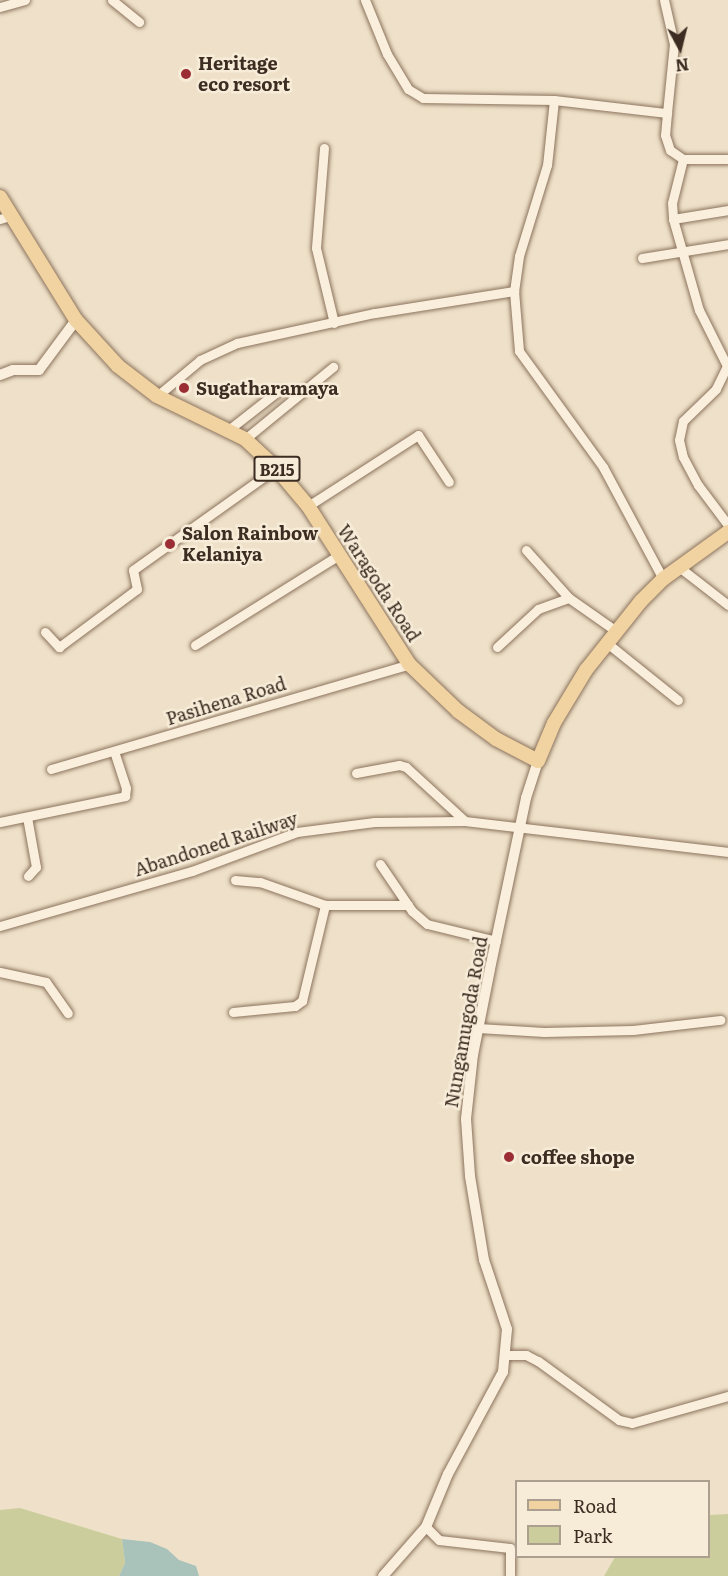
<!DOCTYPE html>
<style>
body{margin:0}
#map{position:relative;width:728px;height:1576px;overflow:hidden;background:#efe1c9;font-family:Literata,serif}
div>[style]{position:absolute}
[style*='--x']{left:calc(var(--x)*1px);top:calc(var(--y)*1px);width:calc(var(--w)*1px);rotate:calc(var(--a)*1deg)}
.green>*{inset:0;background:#cbce9c}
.water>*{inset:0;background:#a9c3ba}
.roads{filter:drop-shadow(0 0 2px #8c735d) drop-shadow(0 0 2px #8c735d)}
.minor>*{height:9px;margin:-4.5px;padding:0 4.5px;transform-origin:4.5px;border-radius:4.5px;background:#f9efdc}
.tertiary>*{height:10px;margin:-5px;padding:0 5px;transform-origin:5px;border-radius:5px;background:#f9efdc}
.primary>*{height:14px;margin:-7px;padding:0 7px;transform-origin:7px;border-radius:7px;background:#f1d3a2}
.dots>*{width:16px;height:16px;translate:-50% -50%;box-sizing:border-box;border:3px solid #f6ecd8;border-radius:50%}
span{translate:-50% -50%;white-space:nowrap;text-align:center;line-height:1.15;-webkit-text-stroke:5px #f6ecd8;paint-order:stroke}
.shield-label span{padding:2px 4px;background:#f6ecd8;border:2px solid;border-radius:4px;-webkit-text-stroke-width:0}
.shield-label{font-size:16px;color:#3c2c21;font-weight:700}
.poi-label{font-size:18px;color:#3c2c21;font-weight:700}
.left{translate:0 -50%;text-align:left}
.street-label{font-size:18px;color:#3c2c21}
.legend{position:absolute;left:515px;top:1480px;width:195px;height:78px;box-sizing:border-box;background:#f6ecd8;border:2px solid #ac9f8f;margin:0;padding:8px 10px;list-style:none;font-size:18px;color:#3c2c21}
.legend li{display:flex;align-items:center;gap:12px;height:30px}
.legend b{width:30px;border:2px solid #ac9f8f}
.north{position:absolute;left:650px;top:18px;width:60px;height:60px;-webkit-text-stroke:4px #f6ecd8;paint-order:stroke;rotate:173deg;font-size:16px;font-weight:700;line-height:24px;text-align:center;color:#3c2c21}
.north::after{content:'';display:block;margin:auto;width:21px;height:27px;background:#3c2c21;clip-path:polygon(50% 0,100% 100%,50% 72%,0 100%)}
</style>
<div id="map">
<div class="green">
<i style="clip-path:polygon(20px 1508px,122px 1539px,125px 1563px,119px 1576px,0 1576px,0 1510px)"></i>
<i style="clip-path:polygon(728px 1514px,728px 1576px,604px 1576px,615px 1557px,708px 1556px,709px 1515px)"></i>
</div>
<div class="water">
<i style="clip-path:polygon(122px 1539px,150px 1542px,167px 1549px,179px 1560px,196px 1566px,199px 1576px,119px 1576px,125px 1563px)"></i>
</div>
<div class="roads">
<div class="minor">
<i style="--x:112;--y:0;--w:35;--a:39"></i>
<i style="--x:365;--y:0;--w:58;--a:67.8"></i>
<i style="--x:387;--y:54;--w:41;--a:59"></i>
<i style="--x:408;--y:89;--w:17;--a:31"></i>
<i style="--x:423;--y:98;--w:131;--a:0.9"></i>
<i style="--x:554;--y:100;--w:114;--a:6.6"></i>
<i style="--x:667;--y:113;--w:22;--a:95"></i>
<i style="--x:665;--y:135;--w:16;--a:72"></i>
<i style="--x:670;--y:150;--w:16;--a:35"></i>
<i style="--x:683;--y:159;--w:45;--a:0"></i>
<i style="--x:664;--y:0;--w:45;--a:77.2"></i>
<i style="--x:674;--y:44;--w:69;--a:95.8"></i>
<i style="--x:0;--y:7;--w:26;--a:-16"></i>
<i style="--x:554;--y:100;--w:65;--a:96.1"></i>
<i style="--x:547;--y:165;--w:95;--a:107.1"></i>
<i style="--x:519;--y:256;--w:35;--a:98"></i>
<i style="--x:514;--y:291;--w:60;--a:85.2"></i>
<i style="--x:519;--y:351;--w:143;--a:54.1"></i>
<i style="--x:603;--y:467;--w:127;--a:61.8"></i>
<i style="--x:324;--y:148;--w:100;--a:94.6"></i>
<i style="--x:316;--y:248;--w:77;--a:76.5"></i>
<i style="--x:683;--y:159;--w:45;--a:104"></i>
<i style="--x:672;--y:203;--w:16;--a:86"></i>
<i style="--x:673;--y:219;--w:95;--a:74.1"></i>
<i style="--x:699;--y:310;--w:63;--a:63.4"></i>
<i style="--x:727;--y:366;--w:25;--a:116"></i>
<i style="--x:716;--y:389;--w:46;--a:135.9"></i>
<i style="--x:683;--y:421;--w:19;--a:102"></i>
<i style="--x:679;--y:440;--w:17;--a:77"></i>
<i style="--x:683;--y:457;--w:32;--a:62"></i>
<i style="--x:698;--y:485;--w:50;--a:53.1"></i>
<i style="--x:0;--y:219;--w:13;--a:-18"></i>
<i style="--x:673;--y:219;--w:56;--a:-9.3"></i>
<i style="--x:642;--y:258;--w:87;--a:-9.2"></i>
<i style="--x:157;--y:396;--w:56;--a:-39.9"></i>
<i style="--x:200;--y:360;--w:41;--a:-24.7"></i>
<i style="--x:237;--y:343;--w:141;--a:-12.3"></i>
<i style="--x:375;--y:313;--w:141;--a:-9"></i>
<i style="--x:227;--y:431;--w:65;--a:-38.1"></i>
<i style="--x:245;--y:439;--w:114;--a:-39.3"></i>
<i style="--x:308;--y:506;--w:131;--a:-32.8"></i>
<i style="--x:418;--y:435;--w:56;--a:56.6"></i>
<i style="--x:526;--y:550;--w:64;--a:48.1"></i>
<i style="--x:569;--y:598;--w:57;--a:35.1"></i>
<i style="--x:679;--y:567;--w:62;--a:37.8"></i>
<i style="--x:45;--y:632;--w:21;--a:47"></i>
<i style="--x:59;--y:647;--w:97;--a:-36.6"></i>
<i style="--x:137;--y:589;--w:19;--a:-102"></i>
<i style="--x:133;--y:570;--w:176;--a:-35.5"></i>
<i style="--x:607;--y:643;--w:91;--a:38.8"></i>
<i style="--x:195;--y:645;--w:170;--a:-32"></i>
<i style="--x:497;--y:647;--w:56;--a:-42.8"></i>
<i style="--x:538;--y:609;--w:33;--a:-20"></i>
<i style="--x:51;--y:769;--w:373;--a:-16.3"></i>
<i style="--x:356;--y:773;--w:44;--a:-10.5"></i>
<i style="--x:399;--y:765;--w:7;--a:16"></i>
<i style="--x:406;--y:767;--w:80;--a:42.5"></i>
<i style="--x:27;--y:817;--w:51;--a:79.8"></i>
<i style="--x:36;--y:867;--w:12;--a:132"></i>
<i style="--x:0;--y:822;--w:128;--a:-11.7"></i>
<i style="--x:125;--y:796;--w:8;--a:-83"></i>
<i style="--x:126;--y:788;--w:38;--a:-108"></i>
<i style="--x:380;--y:864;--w:57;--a:55.8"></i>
<i style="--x:412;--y:911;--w:20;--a:41"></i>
<i style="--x:427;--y:924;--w:71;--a:13.8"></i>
<i style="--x:235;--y:880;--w:25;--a:5"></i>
<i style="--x:260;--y:882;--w:69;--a:19.5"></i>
<i style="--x:0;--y:926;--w:200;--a:-16"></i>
<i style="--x:192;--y:871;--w:112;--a:-20.4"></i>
<i style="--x:297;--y:832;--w:78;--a:-7.4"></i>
<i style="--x:374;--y:822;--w:91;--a:-0.6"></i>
<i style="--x:465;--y:821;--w:265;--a:6.7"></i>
<i style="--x:0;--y:972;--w:47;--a:12.3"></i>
<i style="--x:46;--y:982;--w:38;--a:55"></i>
<i style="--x:233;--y:1012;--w:62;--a:-5.5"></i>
<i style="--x:295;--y:1006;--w:9;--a:-36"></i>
<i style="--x:302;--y:1001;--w:99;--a:-76.5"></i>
<i style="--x:325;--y:905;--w:83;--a:0"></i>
<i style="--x:478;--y:1028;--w:66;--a:3.5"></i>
<i style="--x:544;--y:1032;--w:89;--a:-1.3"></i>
<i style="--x:633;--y:1030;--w:88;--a:-6.6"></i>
<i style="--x:505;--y:1355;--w:21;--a:0"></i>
<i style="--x:526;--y:1355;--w:13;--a:27"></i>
<i style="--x:538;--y:1361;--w:100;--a:36.1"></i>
<i style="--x:619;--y:1420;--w:13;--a:13"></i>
<i style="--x:632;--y:1423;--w:100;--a:-15.7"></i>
<i style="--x:426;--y:1527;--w:18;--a:45"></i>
<i style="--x:439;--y:1540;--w:71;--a:6.4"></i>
<i style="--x:510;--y:1548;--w:28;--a:90"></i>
</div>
<div class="tertiary">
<i style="--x:0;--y:375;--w:14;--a:-21"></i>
<i style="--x:13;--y:370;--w:26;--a:0"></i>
<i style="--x:39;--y:370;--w:62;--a:-53.5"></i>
<i style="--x:383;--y:1576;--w:65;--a:-48.7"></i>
<i style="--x:426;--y:1527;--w:57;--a:-67.5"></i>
<i style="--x:448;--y:1474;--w:116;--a:-61.7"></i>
<i style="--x:503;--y:1372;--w:43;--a:-84.7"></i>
<i style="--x:507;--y:1329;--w:73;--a:-108.4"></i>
<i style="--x:484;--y:1260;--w:85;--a:-99.5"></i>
<i style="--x:470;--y:1176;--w:57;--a:-94"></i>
<i style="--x:466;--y:1119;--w:64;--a:-83.8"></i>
<i style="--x:473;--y:1055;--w:88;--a:-78.8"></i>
<i style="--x:490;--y:969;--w:175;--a:-78.1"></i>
<i style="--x:526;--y:798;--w:39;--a:-72"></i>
</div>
<div class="primary">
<i style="--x:0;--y:197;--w:145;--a:58.3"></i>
<i style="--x:76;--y:320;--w:62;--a:47.6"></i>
<i style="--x:118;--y:366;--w:49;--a:37.6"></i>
<i style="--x:157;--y:396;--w:98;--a:26"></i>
<i style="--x:245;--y:439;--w:42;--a:43.1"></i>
<i style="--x:276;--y:468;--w:50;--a:49.9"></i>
<i style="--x:308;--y:506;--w:188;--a:57.4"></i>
<i style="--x:409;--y:664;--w:68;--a:43.8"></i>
<i style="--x:458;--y:711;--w:47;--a:36.4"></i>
<i style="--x:496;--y:739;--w:47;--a:27.6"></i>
<i style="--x:538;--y:761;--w:41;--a:-67.2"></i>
<i style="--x:554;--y:723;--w:62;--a:-58.9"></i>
<i style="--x:586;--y:670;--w:88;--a:-51.4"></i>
<i style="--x:641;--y:601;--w:31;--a:-45"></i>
<i style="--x:663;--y:579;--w:80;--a:-35.9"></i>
</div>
</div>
<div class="dots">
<i style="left:186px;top:74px;background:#9b2d35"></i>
<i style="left:184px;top:388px;background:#9b2d35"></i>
<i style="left:170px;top:544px;background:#9b2d35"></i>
<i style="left:509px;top:1157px;background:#9b2d35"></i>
</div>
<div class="shield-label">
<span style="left:277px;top:469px">B215</span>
</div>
<div class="poi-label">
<span class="left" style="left:198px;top:74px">Heritage<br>eco resort</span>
<span class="left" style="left:196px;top:388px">Sugatharamaya</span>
<span class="left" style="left:182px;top:544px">Salon Rainbow<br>Kelaniya</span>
<span class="left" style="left:521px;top:1157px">coffee shope</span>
</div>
<div class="street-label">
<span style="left:379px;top:583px;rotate:57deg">Waragoda Road</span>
<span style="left:226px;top:701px;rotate:-17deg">Pasihena Road</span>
<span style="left:216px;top:844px;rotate:-18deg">Abandoned Railway</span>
<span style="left:466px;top:1022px;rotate:-80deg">Nungamugoda Road</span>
</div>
<ul class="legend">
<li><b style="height:8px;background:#f1d3a2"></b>Road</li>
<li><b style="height:16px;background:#cbce9c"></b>Park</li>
</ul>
<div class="north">N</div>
</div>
